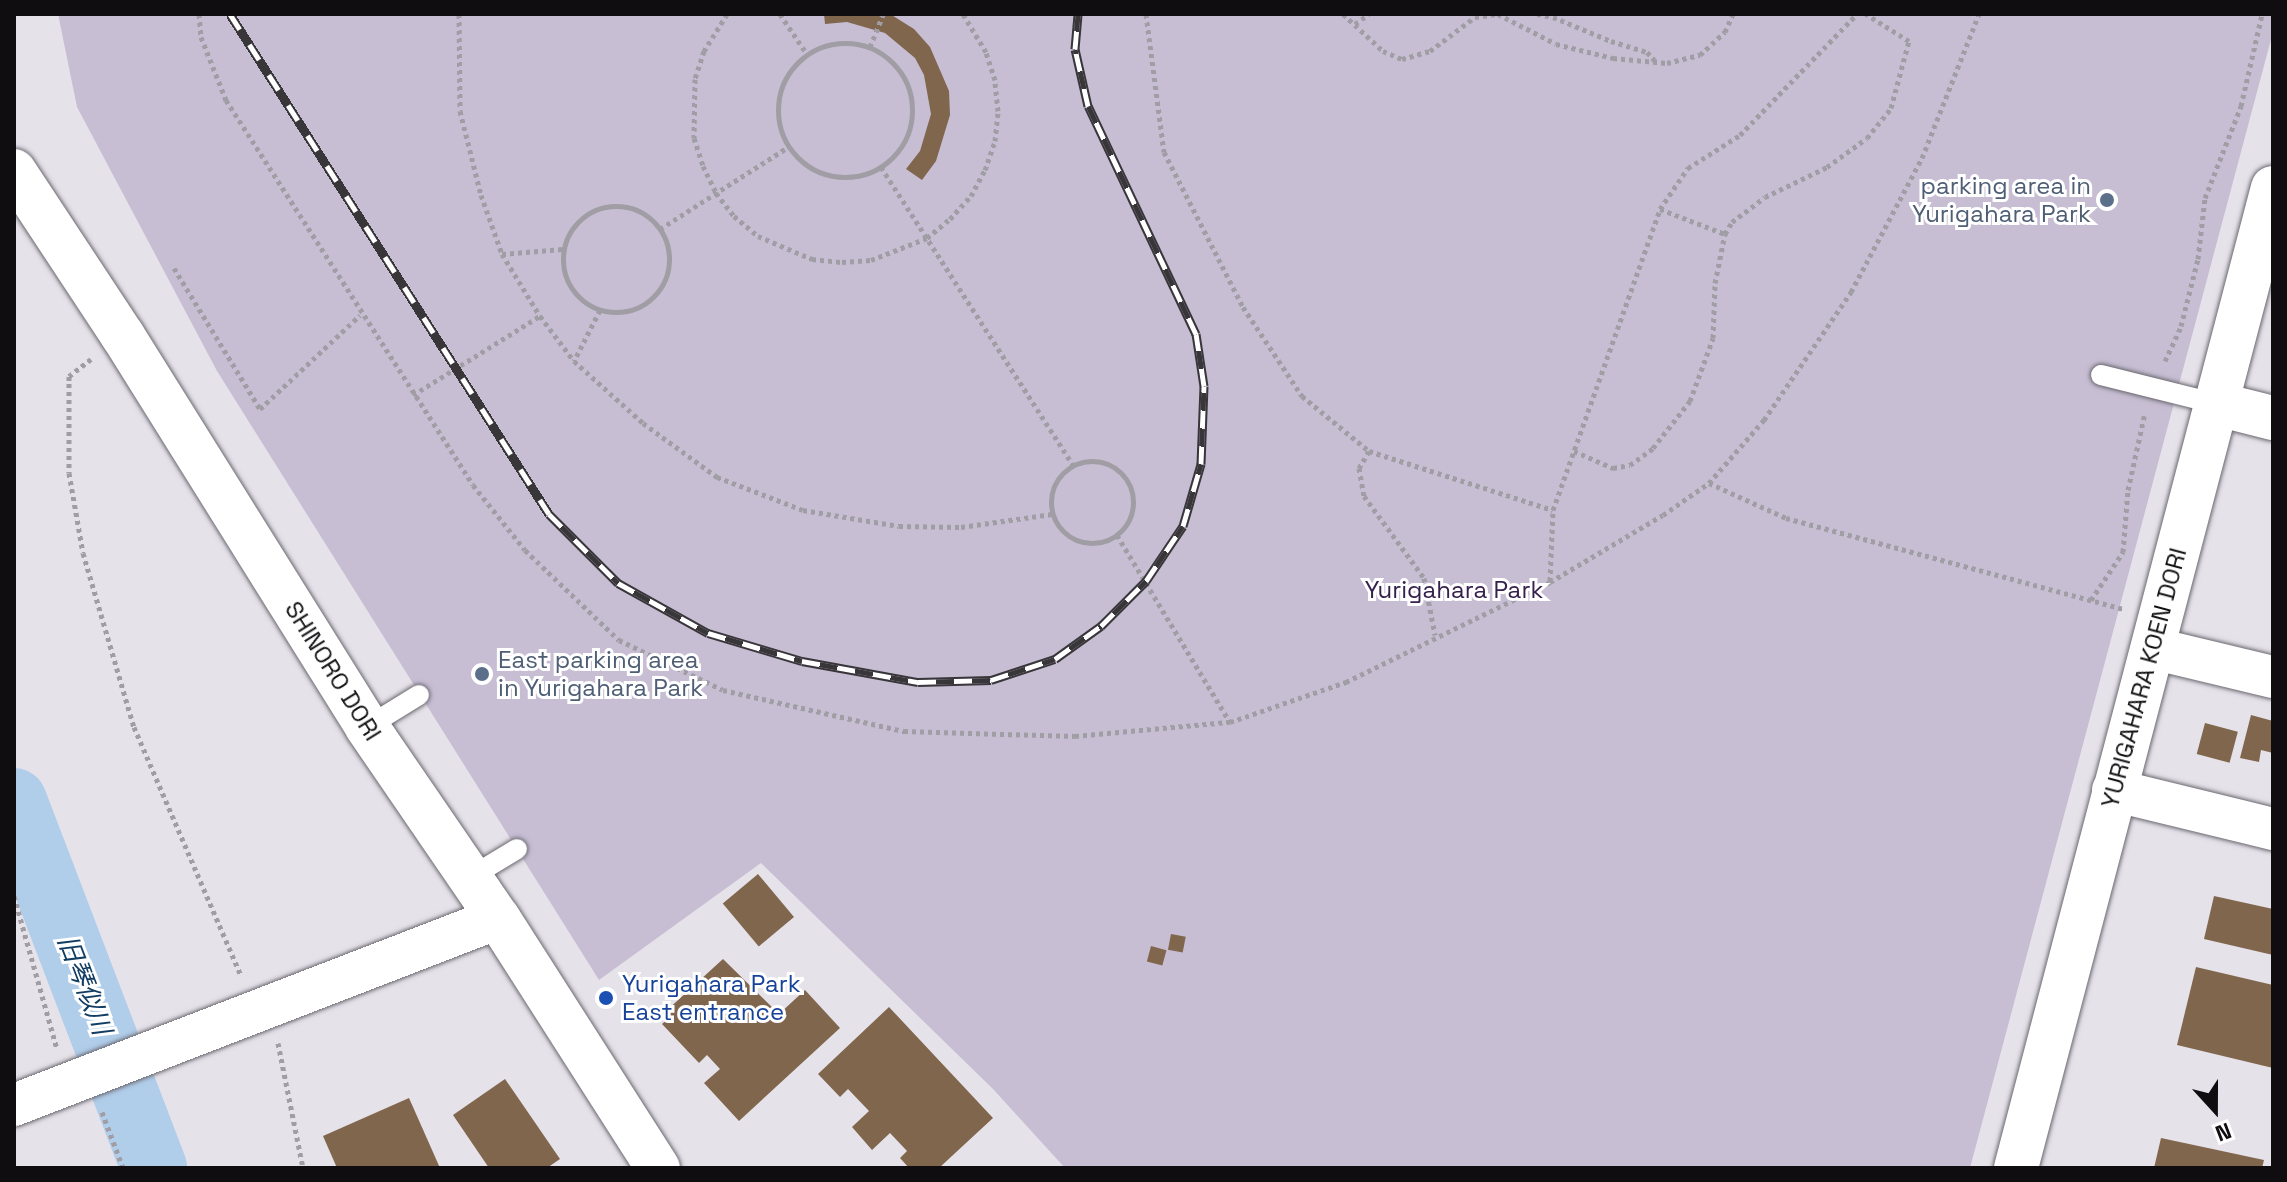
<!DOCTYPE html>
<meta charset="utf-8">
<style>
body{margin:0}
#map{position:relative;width:2287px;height:1182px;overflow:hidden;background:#e6e2ea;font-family:"Space Grotesk","Noto Sans JP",sans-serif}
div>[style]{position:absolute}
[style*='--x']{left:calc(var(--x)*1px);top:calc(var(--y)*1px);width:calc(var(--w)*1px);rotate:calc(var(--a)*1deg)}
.green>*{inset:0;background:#c7bed4}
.river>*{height:66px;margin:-33px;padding:0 33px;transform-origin:33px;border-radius:33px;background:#b0cdea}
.building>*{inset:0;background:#80664c;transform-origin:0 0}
.path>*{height:5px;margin-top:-2.5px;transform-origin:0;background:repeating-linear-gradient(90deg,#a19da4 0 4px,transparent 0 8px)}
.path>.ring{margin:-2.5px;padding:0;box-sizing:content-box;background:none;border:5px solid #a19da4;border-radius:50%}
.roads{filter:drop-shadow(0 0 2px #6a686f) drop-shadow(0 0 2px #6a686f)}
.lane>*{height:20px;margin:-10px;padding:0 10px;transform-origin:10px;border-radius:10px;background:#fff}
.street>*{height:42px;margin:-21px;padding:0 21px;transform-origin:21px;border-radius:21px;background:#fff}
.secondary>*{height:44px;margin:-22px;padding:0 22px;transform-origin:22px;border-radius:22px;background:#fff}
.rail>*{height:9px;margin-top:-4.5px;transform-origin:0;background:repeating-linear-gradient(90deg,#fff 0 18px,#39363a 0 36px);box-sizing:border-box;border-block:2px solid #39363a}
.dots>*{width:22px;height:22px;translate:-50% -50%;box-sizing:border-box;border:4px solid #fff;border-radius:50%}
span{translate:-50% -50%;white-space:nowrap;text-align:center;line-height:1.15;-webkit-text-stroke:6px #fff;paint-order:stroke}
.service-label{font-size:24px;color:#4e5e75}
.right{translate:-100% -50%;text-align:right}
.left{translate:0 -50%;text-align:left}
.park-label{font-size:24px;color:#36204c}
.street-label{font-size:24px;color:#0f0d10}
.transit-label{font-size:24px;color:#164399}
.water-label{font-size:26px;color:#123d63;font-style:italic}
.frame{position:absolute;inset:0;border:16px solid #0f0d10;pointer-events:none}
.north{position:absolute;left:2175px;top:1070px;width:80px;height:80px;-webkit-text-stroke:6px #fff;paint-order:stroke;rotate:159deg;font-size:22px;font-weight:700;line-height:32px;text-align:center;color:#0f0d10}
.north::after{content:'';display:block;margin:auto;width:28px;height:36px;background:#0f0d10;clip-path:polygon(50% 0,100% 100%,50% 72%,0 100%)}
</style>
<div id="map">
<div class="green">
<i style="clip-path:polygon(58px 14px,2273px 14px,2273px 32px,1970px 1168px,1065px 1168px,993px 1089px,761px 863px,599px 980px,217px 371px,77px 107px)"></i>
</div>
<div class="river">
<i style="--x:14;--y:801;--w:393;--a:69.1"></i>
</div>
<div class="building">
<i style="clip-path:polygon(824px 14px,890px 14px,914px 29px,930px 47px,949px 91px,950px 115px,936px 161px,922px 180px,906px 169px,920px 151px,931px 114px,924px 75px,915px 58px,885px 33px,847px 22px,825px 24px)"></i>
<i style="clip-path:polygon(2251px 715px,2273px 721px,2273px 753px,2261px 750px,2259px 762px,2240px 758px)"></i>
<i style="left:2205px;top:723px;width:34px;height:32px;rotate:15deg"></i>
<i style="left:758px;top:874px;width:56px;height:46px;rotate:50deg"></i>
<i style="clip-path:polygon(2214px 896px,2273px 909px,2273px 955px,2204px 939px)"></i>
<i style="left:1171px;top:934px;width:15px;height:16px;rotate:11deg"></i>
<i style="left:1151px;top:946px;width:16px;height:16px;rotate:15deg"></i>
<i style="clip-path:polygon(723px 959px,779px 1014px,805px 990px,840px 1028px,739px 1121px,704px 1083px,720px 1069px,707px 1055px,699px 1063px,662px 1024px,670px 1017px,665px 1012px)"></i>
<i style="clip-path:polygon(2196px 967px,2273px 985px,2273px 1068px,2177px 1045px)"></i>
<i style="clip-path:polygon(889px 1007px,993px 1118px,939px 1168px,909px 1168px,900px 1158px,907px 1151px,890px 1133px,872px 1150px,852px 1127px,869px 1111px,848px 1089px,840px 1097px,818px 1074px)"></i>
<i style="clip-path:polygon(505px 1079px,560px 1159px,547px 1168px,489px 1168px,453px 1115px)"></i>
<i style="clip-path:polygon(409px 1098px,440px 1168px,337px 1168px,323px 1136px)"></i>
<i style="clip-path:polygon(2161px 1138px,2264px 1160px,2262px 1168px,2154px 1168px)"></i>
</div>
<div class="path">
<i style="--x:199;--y:14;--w:23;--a:85"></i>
<i style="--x:201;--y:37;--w:68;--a:68.4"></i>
<i style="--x:226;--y:100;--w:457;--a:57.3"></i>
<i style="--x:473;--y:485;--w:83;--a:51.3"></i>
<i style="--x:525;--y:550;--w:130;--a:43.8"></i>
<i style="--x:619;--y:640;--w:115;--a:25.7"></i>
<i style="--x:723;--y:690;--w:186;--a:12.8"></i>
<i style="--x:904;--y:731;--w:171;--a:1.7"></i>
<i style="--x:1075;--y:736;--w:156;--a:-5.2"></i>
<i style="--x:1230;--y:722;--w:123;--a:-19"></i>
<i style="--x:1346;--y:682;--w:227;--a:-26.1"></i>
<i style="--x:1550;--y:582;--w:131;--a:-30.7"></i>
<i style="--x:1663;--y:515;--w:56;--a:-34.8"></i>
<i style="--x:1709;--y:483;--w:84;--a:-48.9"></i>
<i style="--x:1764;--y:420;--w:155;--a:-55.8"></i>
<i style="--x:1851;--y:292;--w:152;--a:-62.1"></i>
<i style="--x:1922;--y:158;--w:155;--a:-68.4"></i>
<i style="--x:459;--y:14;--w:97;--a:89.4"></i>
<i style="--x:460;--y:111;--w:87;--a:76"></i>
<i style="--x:481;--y:195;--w:63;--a:70.4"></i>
<i style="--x:502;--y:254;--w:61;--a:-4.7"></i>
<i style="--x:727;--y:14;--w:44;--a:121.9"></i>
<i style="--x:704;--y:51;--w:29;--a:108"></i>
<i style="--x:695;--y:79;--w:59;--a:91"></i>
<i style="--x:694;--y:138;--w:29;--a:72"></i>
<i style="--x:703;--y:166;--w:30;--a:64"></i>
<i style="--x:716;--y:193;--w:29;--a:52"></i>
<i style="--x:734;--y:216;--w:31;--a:40"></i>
<i style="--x:758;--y:236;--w:59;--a:23.1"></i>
<i style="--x:812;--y:259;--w:30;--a:6"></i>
<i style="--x:842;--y:262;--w:29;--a:-4"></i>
<i style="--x:871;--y:260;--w:60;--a:-21.4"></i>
<i style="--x:927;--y:238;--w:30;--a:-40"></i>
<i style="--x:950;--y:219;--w:31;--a:-48"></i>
<i style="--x:971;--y:196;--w:30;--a:-62"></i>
<i style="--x:985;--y:170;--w:31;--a:-71"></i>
<i style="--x:995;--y:141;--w:30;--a:-84"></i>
<i style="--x:998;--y:111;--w:31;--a:-96"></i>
<i style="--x:995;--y:80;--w:29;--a:-108"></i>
<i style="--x:986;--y:52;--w:44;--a:-121.2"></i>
<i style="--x:780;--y:14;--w:48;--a:56"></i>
<i style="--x:1146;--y:14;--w:139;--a:82.6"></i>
<i style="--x:1164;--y:152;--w:174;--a:63"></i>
<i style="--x:1243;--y:307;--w:107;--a:56.5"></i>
<i style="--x:1302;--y:396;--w:87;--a:39.4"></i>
<i style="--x:1369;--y:451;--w:193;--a:17.8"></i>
<i style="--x:1343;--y:14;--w:54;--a:42.8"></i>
<i style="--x:1383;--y:51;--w:21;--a:23"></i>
<i style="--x:1402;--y:59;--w:29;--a:-16"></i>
<i style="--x:1430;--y:51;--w:56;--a:-37.1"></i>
<i style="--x:1475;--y:17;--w:22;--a:-8"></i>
<i style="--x:1498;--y:14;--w:65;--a:27.3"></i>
<i style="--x:1556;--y:44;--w:59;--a:13.8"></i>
<i style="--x:1613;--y:58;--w:54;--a:5.3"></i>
<i style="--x:1667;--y:63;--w:34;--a:-14"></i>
<i style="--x:1700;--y:55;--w:34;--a:-43"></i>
<i style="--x:1725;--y:32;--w:20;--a:-66"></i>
<i style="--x:1537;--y:14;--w:16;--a:11"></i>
<i style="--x:1553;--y:17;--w:63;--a:22.5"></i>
<i style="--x:1611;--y:41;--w:38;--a:17"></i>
<i style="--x:1647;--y:52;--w:12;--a:48"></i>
<i style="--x:1355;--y:24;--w:17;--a:-36"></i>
<i class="ring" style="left:778px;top:43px;width:129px;height:129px"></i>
<i style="--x:870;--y:47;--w:35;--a:-68"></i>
<i style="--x:881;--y:167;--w:354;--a:57.2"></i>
<i class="ring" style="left:563px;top:206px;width:101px;height:101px"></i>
<i style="--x:1660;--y:209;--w:70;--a:21"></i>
<i style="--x:660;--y:229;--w:152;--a:-32.6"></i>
<i style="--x:502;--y:254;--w:73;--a:58.5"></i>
<i style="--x:540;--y:316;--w:56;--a:52.9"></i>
<i style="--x:174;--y:268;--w:165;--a:58.6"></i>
<i style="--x:260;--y:409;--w:137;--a:-43.2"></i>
<i style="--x:600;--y:310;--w:57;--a:117"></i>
<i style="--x:574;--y:361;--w:93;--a:41.9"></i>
<i style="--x:643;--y:423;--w:92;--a:36.1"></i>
<i style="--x:717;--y:477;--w:92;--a:21"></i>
<i style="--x:803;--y:510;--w:97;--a:9.5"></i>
<i style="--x:899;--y:526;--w:62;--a:0.9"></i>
<i style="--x:961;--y:527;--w:92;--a:-8.1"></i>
<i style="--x:91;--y:359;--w:28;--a:142"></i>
<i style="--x:69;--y:376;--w:97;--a:90"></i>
<i style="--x:69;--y:473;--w:81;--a:80.1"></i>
<i style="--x:83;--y:553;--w:181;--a:73.7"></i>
<i style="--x:134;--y:727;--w:271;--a:66.7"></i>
<i style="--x:2165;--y:361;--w:38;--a:-65"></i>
<i style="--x:2181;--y:326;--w:69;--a:-75.8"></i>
<i style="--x:2198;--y:259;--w:61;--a:-83.5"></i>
<i style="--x:2205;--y:198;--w:99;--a:-68.6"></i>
<i style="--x:2241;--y:106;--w:94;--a:-77.1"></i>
<i style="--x:413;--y:395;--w:150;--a:-31.9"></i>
<i style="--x:1369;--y:451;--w:20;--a:120"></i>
<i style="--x:1359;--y:468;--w:28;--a:80"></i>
<i style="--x:1364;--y:496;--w:102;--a:53.8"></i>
<i style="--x:1424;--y:578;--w:58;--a:79.1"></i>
<i style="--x:1574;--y:451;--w:43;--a:23.6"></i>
<i style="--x:1613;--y:468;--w:17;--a:-10"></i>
<i style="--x:1630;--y:465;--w:29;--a:-36"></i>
<i style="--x:1653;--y:448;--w:60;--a:-51.8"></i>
<i style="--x:1690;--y:401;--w:67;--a:-69.9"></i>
<i style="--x:1713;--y:338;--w:55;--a:-87.9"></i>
<i style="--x:1715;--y:283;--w:50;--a:-78.5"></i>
<i style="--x:1725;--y:234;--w:14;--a:-60"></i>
<i style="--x:1732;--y:222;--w:41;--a:-37.1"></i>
<i style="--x:1765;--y:197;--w:69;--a:-25.8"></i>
<i style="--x:1827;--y:167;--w:49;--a:-35.9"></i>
<i style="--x:1867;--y:138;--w:38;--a:-51"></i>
<i style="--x:1891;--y:108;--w:69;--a:-75"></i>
<i style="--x:1909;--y:41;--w:51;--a:-147.9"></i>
<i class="ring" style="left:1051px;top:461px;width:77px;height:77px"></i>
<i style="--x:1709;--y:483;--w:85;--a:24.4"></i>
<i style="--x:1786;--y:518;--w:350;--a:15.1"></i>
<i style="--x:1117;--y:535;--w:218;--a:58.9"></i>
<i style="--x:1550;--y:581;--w:71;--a:-87.6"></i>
<i style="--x:1553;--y:510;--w:319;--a:-70.4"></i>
<i style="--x:1660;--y:209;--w:50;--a:-55.7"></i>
<i style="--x:1688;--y:168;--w:62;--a:-32.4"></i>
<i style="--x:1740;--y:135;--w:168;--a:-46"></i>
<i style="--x:2091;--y:600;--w:58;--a:-56.3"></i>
<i style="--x:2123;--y:552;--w:62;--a:-85.4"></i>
<i style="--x:2128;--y:490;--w:79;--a:-77.6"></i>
<i style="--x:14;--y:896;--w:159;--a:74.3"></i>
<i style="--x:278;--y:1043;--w:127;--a:78.7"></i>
<i style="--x:102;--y:1112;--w:60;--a:69.4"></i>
</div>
<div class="roads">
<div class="lane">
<i style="--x:2101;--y:375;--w:120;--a:14"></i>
<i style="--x:367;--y:727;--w:61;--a:-31.6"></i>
<i style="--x:469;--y:878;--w:56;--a:-31.1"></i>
</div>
<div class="street">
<i style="--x:2152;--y:648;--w:124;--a:13.5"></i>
<i style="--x:2113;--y:790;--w:165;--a:13.7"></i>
<i style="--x:14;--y:1105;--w:519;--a:-21.12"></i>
</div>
<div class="secondary">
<i style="--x:14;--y:171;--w:198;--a:56.6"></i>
<i style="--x:123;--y:336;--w:461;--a:58"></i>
<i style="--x:367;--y:727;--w:232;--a:55.6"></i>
<i style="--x:498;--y:918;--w:297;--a:57.4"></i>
<i style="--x:2217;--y:404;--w:58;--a:14"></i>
<i style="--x:2016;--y:1168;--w:1013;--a:-75.31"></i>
</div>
</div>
<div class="rail">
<i style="--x:230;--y:14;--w:593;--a:57.46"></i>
<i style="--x:549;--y:514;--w:98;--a:45"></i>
<i style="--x:618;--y:583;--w:103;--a:29.1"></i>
<i style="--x:708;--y:633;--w:98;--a:16.6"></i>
<i style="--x:802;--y:661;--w:118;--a:10.3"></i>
<i style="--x:918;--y:682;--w:73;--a:-1.6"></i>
<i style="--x:991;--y:680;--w:67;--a:-18.2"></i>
<i style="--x:1055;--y:659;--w:57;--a:-35.7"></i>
<i style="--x:1101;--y:626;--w:64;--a:-45"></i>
<i style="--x:1146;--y:581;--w:66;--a:-56.1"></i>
<i style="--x:1183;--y:526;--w:65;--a:-73.8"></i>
<i style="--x:1201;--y:464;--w:78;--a:-87.8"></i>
<i style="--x:1204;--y:386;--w:53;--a:-98.7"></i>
<i style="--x:1196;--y:334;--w:252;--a:-115.3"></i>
<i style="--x:1088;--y:106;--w:58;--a:-102.8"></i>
<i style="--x:1075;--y:49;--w:35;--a:-85"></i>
</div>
<div class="dots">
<i style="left:2107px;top:200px;background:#5c6f8a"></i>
<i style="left:482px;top:674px;background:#5c6f8a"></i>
<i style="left:606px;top:998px;background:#1a4fb4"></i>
</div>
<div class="service-label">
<span class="right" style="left:2091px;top:200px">parking area in<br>Yurigahara Park</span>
<span class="left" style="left:498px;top:674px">East parking area<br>in Yurigahara Park</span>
</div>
<div class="park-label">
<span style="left:1454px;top:590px">Yurigahara Park</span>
</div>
<div class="street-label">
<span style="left:333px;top:671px;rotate:58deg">SHINORO DORI</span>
<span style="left:2144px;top:678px;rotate:-75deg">YURIGAHARA KOEN DORI</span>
</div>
<div class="transit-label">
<span class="left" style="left:622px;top:998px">Yurigahara Park<br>East entrance</span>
</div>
<div class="water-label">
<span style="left:84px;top:985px;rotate:69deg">旧琴似川</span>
</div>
<div class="frame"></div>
<div class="north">N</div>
</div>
